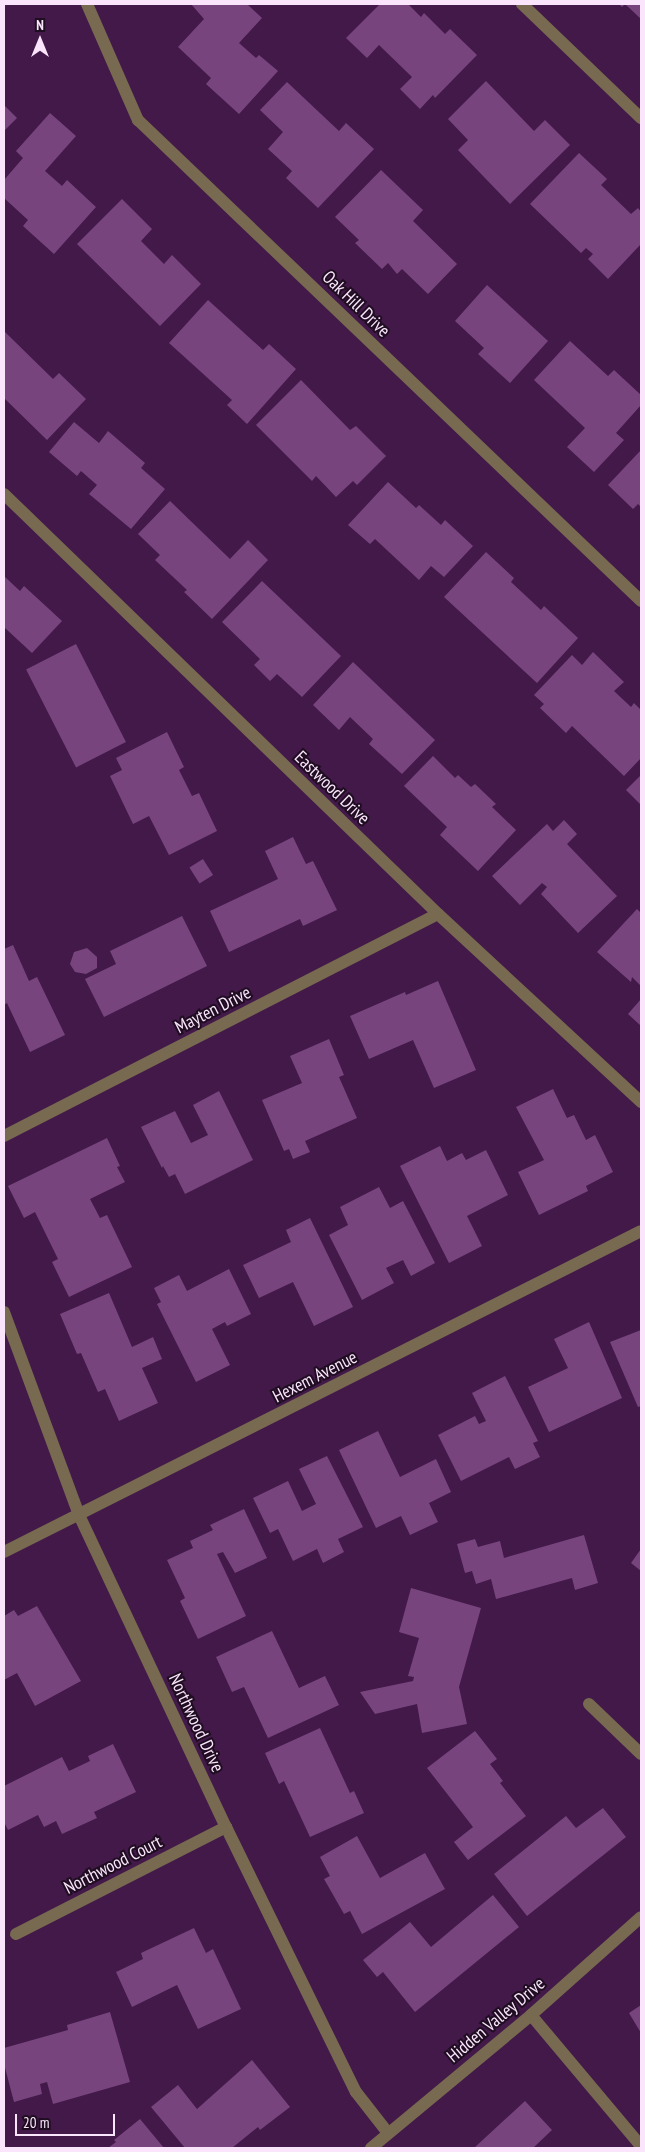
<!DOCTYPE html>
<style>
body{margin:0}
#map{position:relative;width:645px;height:2152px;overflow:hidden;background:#421948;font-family:"PT Sans Narrow",sans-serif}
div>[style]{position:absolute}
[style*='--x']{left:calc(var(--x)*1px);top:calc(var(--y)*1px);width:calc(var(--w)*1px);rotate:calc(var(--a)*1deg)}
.building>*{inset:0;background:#77447e;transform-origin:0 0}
.minor>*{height:12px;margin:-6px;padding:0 6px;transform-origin:6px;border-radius:6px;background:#776a50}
span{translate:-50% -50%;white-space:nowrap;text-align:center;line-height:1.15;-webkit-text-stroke:4px #1f0d21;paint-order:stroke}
.street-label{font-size:18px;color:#fae5fc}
.frame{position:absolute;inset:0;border:5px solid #fae5fc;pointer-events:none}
.north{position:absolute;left:15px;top:15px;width:50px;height:50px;-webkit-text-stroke:4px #1f0d21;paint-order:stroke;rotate:0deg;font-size:14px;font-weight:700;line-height:20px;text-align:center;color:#fae5fc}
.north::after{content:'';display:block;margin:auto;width:18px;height:22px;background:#fae5fc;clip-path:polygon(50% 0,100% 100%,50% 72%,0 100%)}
.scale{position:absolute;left:15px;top:2114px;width:100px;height:22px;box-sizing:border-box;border:2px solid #fae5fc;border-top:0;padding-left:6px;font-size:15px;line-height:18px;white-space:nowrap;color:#fae5fc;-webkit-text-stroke:4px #1f0d21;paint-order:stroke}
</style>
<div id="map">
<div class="building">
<i style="clip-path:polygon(191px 4px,247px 4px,262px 18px,239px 43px,256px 58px,259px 55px,278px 71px,239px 114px,206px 84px,211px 78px,178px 47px,204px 19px)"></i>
<i style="clip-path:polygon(380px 4px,408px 4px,421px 17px,424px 13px,445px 34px,450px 29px,477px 55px,435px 98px,433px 95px,420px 109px,400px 89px,412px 77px,379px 45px,367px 58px,346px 38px)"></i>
<i style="clip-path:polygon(619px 4px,641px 4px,641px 19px,625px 4px,622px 7px)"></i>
<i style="clip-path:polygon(486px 81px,534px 131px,545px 120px,570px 145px,510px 204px,458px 150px,468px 140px,448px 119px)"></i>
<i style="clip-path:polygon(287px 82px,339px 131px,346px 123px,374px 149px,318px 208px,286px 178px,292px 171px,268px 149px,283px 132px,260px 110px)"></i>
<i style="clip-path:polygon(4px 105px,17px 118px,4px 131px)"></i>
<i style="clip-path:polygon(50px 113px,76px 136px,45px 171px,62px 186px,67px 180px,96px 207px,54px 254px,23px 226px,28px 220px,4px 198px,4px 180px,23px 158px,16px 151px)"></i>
<i style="clip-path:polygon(579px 153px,607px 179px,601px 185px,631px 214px,638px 208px,641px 212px,641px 244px,608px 279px,588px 259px,593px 254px,586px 248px,581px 253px,530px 204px)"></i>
<i style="clip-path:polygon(381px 170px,423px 210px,413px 221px,457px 264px,428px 294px,402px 269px,397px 274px,388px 263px,382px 269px,355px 243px,359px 240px,335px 217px)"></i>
<i style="clip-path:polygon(122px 199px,152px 229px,141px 241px,164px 264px,172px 255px,201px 284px,160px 326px,77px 244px)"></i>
<i style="clip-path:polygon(487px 285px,548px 341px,510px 383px,478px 354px,484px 348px,455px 321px)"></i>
<i style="clip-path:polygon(208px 300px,263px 350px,269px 344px,296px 369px,247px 424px,227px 405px,232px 400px,169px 343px)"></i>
<i style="clip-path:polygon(4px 331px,53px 379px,59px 373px,86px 399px,47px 440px,4px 398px)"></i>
<i style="clip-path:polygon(570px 341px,608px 376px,614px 370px,641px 395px,641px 405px,616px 433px,624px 440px,594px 472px,567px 447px,585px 428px,534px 380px)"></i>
<i style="clip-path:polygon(301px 380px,350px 430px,356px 426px,386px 456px,357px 485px,353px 481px,336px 497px,316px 476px,312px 481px,256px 425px)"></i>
<i style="clip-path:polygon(74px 422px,99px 443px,108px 431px,145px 463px,141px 468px,165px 489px,131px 529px,89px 494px,97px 485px,81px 471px,77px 476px,49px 452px)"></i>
<i style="clip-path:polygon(641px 450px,641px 507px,638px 504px,633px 509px,608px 485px)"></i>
<i style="clip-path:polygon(388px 482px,416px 508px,419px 505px,441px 525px,445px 520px,473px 546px,444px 577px,431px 566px,419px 580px,375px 539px,370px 544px,348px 525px)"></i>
<i style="clip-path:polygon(170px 501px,230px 559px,248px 540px,268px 560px,212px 619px,184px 592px,187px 590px,155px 560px,160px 555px,138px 534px)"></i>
<i style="clip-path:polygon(486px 552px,514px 578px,511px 582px,541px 610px,544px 606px,578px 638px,537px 683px,444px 597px)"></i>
<i style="clip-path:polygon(4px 576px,20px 591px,24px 586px,62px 621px,32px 653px,5px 628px,4px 630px)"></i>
<i style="clip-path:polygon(262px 581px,341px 656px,302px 697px,277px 674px,270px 681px,254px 665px,260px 659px,222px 622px)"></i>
<i style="left:76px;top:644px;width:110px;height:56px;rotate:63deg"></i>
<i style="clip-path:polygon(593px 652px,624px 682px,614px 691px,631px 707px,634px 703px,641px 710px,641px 758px,624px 776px,572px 726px,566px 733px,540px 708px,544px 704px,534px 695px,572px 655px,582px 665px)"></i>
<i style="clip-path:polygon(353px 662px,435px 740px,402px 774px,369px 744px,373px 739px,350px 717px,339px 730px,313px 705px)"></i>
<i style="clip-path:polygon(167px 732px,184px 767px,179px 770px,192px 796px,199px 793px,217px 831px,169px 855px,149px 816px,133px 824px,110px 776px,122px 770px,116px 758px)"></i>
<i style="clip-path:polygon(433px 756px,455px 778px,458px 775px,471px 787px,475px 784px,496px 804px,492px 807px,516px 830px,478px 871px,440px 835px,447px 827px,404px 786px)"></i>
<i style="clip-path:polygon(641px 775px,641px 805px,626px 790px)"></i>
<i style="clip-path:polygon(564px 820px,577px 834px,567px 844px,617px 896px,578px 933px,541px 894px,547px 887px,542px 883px,520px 905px,492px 876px,547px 824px,553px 831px)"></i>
<i style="clip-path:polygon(293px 837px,306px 864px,313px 861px,337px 910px,303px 926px,300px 919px,229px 952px,210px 911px,278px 879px,265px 851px)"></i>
<i style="left:203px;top:859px;width:19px;height:16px;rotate:58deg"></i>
<i style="clip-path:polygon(637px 909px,641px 913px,641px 986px,632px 977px,631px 982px,597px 952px)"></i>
<i style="clip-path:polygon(182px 916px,207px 966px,104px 1017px,85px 979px,116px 964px,110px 951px)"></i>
<i style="clip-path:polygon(13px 945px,29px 981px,37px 977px,65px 1035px,30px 1052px,7px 1003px,4px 1005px,4px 949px)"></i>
<i style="clip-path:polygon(87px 948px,97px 957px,97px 968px,86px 974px,75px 972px,70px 964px,74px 952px)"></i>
<i style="clip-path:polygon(438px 981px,476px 1070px,434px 1088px,413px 1040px,369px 1059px,350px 1016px,405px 992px,406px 995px)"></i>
<i style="clip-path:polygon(641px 999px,641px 1026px,628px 1014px)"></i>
<i style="clip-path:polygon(329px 1039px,344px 1075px,339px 1077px,357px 1118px,305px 1141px,310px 1152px,293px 1159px,289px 1149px,284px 1151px,262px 1100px,302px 1083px,290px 1056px)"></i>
<i style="clip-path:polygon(553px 1089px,567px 1118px,574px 1115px,586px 1140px,595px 1135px,613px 1172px,586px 1186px,588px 1191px,539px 1215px,518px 1172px,544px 1160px,516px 1107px)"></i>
<i style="clip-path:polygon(219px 1091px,253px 1160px,185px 1194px,175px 1174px,169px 1177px,163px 1166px,162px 1168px,141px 1127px,175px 1111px,191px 1143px,208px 1135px,193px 1105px)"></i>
<i style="clip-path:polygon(107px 1138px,120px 1166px,117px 1167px,125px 1182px,90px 1199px,100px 1218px,107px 1215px,132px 1267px,69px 1297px,52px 1262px,58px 1259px,35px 1212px,24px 1218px,8px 1186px)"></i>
<i style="clip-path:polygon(440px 1146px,447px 1161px,462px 1153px,466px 1160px,486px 1150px,508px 1195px,467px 1216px,482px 1246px,449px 1263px,400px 1166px)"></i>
<i style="clip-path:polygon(379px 1187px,390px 1208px,403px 1201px,435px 1263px,411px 1276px,403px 1260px,386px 1268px,394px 1283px,362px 1300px,329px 1235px,348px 1225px,340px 1207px)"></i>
<i style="clip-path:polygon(310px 1218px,353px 1307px,314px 1326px,293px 1282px,259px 1298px,243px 1265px,291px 1242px,286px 1230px)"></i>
<i style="clip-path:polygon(229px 1269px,251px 1314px,227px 1326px,225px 1322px,212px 1329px,230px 1365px,196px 1382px,157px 1304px,161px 1302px,154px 1288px,179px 1275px,187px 1291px)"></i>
<i style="clip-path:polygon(109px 1293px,132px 1347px,153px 1337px,162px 1359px,142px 1368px,158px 1403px,119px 1421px,105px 1389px,98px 1392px,81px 1353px,77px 1354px,60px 1314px)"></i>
<i style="clip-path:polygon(589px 1322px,622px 1398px,549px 1432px,528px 1387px,568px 1368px,554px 1339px)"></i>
<i style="clip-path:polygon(641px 1330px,641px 1406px,638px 1407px,610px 1342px)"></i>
<i style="clip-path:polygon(505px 1376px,538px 1441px,533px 1443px,540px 1457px,515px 1469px,509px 1457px,461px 1481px,438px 1435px,475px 1416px,479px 1424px,486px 1421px,472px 1393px)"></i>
<i style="clip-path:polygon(378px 1431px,400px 1477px,436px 1459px,451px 1492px,429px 1503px,438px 1522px,410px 1535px,401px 1516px,376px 1528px,339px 1450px)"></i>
<i style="clip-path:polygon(327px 1456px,363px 1527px,338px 1539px,344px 1552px,323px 1563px,317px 1549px,293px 1561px,278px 1529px,270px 1533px,253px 1498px,288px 1481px,302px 1511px,316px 1504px,299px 1469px)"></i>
<i style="clip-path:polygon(244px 1509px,267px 1558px,235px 1573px,223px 1552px,217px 1554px,246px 1616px,198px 1639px,180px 1601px,185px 1598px,167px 1560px,193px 1548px,190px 1541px,213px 1530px,210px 1525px)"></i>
<i style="clip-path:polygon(584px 1535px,598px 1583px,575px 1590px,572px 1578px,496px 1599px,491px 1579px,476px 1584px,472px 1571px,465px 1573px,457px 1544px,475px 1539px,478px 1547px,500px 1541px,504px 1558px)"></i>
<i style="clip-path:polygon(641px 1549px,641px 1571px,631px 1563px)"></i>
<i style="clip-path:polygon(411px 1588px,481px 1608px,459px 1687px,467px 1724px,422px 1733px,417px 1704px,375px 1714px,360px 1692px,413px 1681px,414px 1677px,408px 1676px,419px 1638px,399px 1632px)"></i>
<i style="clip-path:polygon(37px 1606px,81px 1681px,35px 1706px,17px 1673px,4px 1680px,4px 1616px,14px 1610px,18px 1616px)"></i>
<i style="clip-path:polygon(272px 1631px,299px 1688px,325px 1676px,339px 1705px,268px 1738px,244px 1687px,232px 1692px,216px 1657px)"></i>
<i style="clip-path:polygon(320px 1728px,350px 1793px,354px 1791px,364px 1813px,310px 1837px,284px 1781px,279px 1784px,265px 1753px)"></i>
<i style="clip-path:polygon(475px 1731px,497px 1759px,490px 1764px,503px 1781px,500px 1783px,526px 1816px,468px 1860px,454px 1842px,473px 1827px,427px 1768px)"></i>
<i style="clip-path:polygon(113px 1744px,136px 1792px,94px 1812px,97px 1818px,62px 1834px,56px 1821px,44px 1827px,38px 1815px,8px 1830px,4px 1822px,4px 1786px,62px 1757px,69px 1771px,90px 1761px,88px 1756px)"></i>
<i style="clip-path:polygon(603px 1808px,626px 1837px,527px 1916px,494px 1874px,566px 1816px,576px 1828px)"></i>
<i style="clip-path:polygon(357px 1836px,380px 1878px,425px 1853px,445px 1889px,362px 1934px,350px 1911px,344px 1914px,324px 1879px,330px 1876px,320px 1857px)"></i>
<i style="clip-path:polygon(493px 1895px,519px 1927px,415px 2012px,383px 1972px,377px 1977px,363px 1960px,410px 1922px,431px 1947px)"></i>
<i style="clip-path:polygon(194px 1928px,206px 1953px,213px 1949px,241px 2009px,198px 2029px,177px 1985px,132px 2007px,116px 1972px,143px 1959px,141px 1953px)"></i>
<i style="clip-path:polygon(641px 2005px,641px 2033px,629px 2013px)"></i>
<i style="clip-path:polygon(110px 2012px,130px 2082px,53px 2104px,47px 2082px,40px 2084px,42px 2094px,14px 2102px,4px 2064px,4px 2048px,68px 2030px,67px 2025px)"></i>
<i style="clip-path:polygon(252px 2060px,290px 2107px,260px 2130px,258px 2127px,232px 2148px,185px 2148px,151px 2107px,178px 2085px,197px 2109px)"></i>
<i style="clip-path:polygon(525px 2101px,552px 2130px,533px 2148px,474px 2148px)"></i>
<i style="clip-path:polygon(140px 2119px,164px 2148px,108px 2148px,116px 2142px,114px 2140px)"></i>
</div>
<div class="minor">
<i style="--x:87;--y:4;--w:127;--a:66.3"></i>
<i style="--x:138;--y:120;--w:696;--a:43.72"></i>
<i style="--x:522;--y:4;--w:165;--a:43.8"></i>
<i style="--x:4;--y:494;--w:604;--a:44.06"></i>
<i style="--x:438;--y:914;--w:277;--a:42.8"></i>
<i style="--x:4;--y:1136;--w:487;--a:-27.1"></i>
<i style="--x:4;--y:1312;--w:216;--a:69.7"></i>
<i style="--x:79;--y:1515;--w:345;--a:64.8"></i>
<i style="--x:226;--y:1827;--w:295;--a:63.9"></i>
<i style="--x:356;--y:2092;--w:52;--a:52"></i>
<i style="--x:4;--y:1552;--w:713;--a:-26.74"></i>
<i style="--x:589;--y:1704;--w:72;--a:43.9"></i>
<i style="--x:16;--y:1934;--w:236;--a:-27"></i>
<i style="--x:531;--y:2015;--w:171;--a:50"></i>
<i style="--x:371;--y:2148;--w:208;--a:-39.7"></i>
<i style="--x:531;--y:2015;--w:147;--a:-41.7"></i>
</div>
<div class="street-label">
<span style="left:356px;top:304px;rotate:44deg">Oak Hill Drive</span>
<span style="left:332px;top:788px;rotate:44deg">Eastwood Drive</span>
<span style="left:213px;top:1010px;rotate:-27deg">Mayten Drive</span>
<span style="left:315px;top:1377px;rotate:-27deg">Hexem Avenue</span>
<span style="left:196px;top:1723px;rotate:65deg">Northwood Drive</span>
<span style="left:113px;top:1865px;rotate:-27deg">Northwood Court</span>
<span style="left:496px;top:2020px;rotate:-40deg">Hidden Valley Drive</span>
</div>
<div class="frame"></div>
<div class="north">N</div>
<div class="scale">20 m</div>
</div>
